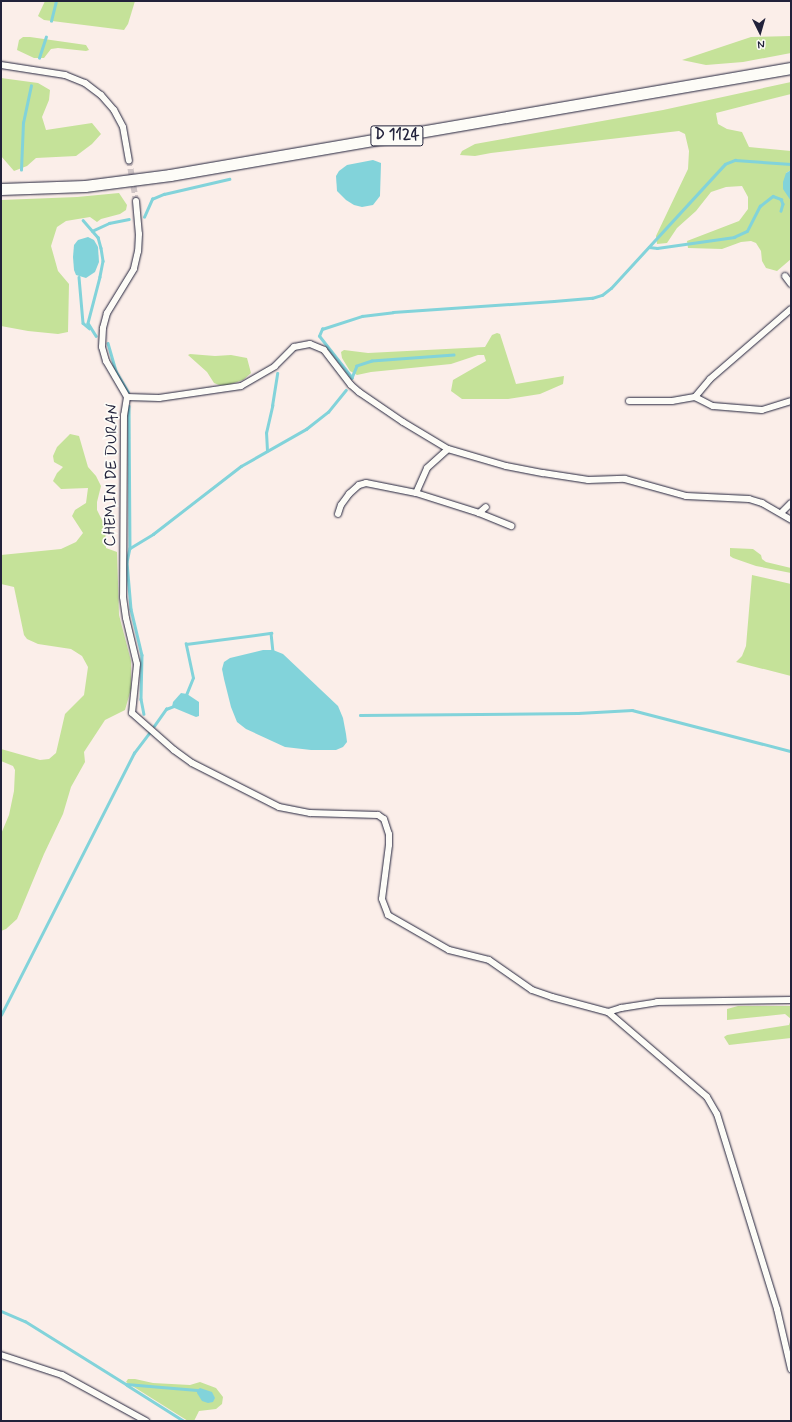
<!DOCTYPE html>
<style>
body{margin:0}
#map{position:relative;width:792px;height:1422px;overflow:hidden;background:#fbeee9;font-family:Mynerve,sans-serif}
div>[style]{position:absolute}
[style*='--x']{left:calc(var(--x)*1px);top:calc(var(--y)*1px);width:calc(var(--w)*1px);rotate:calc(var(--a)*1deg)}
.green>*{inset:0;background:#c5e299}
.water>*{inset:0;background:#82d3da}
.stream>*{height:2.5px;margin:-1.25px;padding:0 1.25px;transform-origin:1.25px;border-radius:1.25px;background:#82d3da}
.street-tunnel>*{height:6px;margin-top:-3px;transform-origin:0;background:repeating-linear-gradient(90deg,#d0c5c6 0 6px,transparent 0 9px)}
.roads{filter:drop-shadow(0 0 1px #22223b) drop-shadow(0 0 1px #22223b)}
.street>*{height:6px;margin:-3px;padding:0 3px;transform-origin:3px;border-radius:3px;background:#fdfcf7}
.highway>*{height:11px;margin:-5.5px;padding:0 5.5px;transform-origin:5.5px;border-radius:5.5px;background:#fdfcf7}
span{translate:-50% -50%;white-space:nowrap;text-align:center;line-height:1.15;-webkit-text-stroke:3.5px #fdfcf7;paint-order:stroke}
.shield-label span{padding:1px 3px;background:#fdfcf7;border:1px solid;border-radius:3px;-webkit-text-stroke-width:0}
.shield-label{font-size:15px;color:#22223b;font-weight:700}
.street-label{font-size:16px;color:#22223b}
.frame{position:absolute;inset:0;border:2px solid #22223b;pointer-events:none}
.north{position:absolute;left:740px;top:12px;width:40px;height:40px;-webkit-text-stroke:3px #fdfcf7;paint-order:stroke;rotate:175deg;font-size:11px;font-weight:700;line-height:16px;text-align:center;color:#22223b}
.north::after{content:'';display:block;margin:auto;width:14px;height:18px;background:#22223b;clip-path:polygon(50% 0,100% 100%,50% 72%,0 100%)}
</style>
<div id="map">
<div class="green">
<i style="clip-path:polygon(45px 1px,135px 1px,128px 24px,124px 30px,44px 20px,38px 16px)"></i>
<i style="clip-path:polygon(791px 36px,791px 53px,743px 62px,706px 65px,682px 60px,751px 37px)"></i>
<i style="clip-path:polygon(23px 37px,30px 37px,86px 45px,89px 50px,86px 51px,58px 48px,51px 49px,44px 58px,34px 58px,17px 50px,19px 40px)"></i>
<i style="clip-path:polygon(1px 78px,38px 83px,50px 90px,49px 100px,42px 117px,46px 130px,92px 123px,101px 134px,92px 144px,76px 156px,36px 158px,27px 166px,14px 171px,1px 156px)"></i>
<i style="clip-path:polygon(791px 82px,791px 94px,716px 113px,718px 124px,727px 129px,742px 132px,749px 147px,791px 151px,791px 170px,786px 173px,791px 201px,791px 259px,777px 271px,766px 268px,762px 261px,761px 251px,756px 243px,751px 241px,741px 242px,722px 249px,688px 248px,687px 241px,739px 221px,748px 209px,748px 197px,742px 186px,726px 187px,711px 192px,696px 211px,677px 228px,667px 243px,657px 244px,656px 236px,688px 169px,689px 151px,685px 134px,679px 131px,491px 153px,475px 156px,460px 155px,462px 151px,475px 144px,663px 110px)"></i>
<i style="clip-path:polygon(119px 193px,127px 205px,126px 210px,120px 214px,101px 219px,97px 222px,90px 217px,66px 221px,57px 227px,51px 246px,58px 271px,69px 284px,68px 332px,58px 334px,28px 331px,1px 326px,1px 200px,77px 197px)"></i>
<i style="clip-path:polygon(497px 333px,500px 334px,516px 384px,564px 376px,563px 384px,540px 394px,508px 399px,462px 399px,451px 391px,453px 380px,486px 361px,484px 355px,478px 355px,451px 364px,371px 372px,357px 375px,350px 371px,342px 358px,341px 352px,344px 350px,368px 353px,485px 347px,492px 335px)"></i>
<i style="clip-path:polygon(190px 354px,215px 356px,231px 355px,247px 358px,251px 373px,243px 380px,228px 385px,219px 385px,214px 383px,207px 372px,188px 355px)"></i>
<i style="clip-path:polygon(70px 434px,79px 436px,88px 467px,96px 476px,101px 486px,97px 502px,97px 510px,105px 526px,106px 548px,117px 552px,119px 615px,131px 661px,131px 689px,125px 710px,105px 720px,84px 752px,85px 762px,71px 787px,63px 814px,44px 854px,17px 919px,6px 929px,1px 931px,1px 834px,9px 815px,14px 791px,15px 770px,13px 766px,1px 761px,1px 749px,40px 760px,49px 759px,56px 753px,65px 714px,84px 695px,88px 667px,82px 656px,71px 649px,38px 644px,27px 639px,24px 635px,14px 587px,1px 584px,1px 555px,61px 549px,76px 542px,83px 533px,72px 516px,75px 510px,86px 503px,88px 488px,61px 489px,53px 481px,57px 473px,63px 467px,54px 462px,53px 456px,57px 447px)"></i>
<i style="clip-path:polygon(730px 548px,753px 549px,761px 555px,762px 559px,766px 562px,791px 568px,791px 573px,756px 566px,733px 558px,730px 556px)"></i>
<i style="clip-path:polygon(752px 575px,791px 584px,791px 676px,736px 662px,742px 656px,746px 646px)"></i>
<i style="clip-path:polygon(738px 1006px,791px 1006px,791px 1038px,729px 1045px,724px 1037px,727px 1035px,789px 1025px,791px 1019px,785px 1014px,727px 1020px,727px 1009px)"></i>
<i style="clip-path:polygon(128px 1379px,135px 1379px,153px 1383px,190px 1385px,200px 1382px,216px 1388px,223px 1397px,222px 1404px,216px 1409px,199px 1411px,194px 1421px,188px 1421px,126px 1382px)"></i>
</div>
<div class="water">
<i style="clip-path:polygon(373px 160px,381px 163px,380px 196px,373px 205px,362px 207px,354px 205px,346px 200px,337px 191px,336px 176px,339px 171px,347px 165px)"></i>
<i style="clip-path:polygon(791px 170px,791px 201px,783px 189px,783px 182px,786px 173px)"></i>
<i style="clip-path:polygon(88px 237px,94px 240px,98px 247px,99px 262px,95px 272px,86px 278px,76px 275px,74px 270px,73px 257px,74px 245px,78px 240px)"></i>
<i style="clip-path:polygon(263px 650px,273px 650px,283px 654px,338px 706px,343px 718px,346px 734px,347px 742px,343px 747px,336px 750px,311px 750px,285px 747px,246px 729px,237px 722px,231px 707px,224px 679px,222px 669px,224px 662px,230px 658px)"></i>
<i style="clip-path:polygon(181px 693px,187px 694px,199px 702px,199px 716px,196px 717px,172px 707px,173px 702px)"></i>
<i style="clip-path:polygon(200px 1388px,212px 1392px,215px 1398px,213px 1402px,208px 1403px,202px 1401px,197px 1393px,197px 1390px)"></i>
</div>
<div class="stream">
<i style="--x:51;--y:21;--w:21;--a:-76"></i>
<i style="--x:39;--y:58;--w:22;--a:-72"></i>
<i style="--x:21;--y:170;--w:47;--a:-87.6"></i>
<i style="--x:23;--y:123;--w:38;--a:-78"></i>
<i style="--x:144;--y:217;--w:20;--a:-66"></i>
<i style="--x:152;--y:199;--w:13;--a:-23"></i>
<i style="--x:164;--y:194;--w:67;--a:-13"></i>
<i style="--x:83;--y:220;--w:23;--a:49"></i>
<i style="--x:98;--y:237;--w:11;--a:75"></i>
<i style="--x:101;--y:248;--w:13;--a:81"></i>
<i style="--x:103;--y:261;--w:16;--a:101"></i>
<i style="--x:100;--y:277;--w:48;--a:104.6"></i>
<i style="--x:88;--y:323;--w:15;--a:58"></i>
<i style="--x:92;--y:231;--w:19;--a:-25"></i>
<i style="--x:109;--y:223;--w:20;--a:-11"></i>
<i style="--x:649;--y:247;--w:8;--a:7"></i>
<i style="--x:657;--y:248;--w:78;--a:-8.1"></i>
<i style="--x:734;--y:237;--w:14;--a:-25"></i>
<i style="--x:747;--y:231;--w:28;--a:-63"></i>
<i style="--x:760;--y:206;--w:16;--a:-38"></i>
<i style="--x:773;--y:196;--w:9;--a:21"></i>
<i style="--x:781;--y:199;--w:5;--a:68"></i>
<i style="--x:783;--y:204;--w:7;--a:106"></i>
<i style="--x:79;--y:277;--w:46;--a:85"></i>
<i style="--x:83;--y:323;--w:8;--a:40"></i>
<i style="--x:108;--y:343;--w:29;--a:74"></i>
<i style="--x:116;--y:371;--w:24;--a:60"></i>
<i style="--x:454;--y:355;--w:82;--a:175.8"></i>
<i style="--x:372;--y:361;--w:16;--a:162"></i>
<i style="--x:357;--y:366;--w:13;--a:113"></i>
<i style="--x:352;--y:378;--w:53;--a:-128.2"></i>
<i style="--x:319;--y:336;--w:8;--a:-67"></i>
<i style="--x:322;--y:329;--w:42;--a:-18"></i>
<i style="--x:362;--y:316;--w:31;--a:-7"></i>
<i style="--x:393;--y:312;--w:161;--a:-3.9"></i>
<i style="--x:554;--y:301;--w:38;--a:-5"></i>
<i style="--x:592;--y:298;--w:10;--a:-17"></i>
<i style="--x:602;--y:295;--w:11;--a:-38"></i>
<i style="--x:611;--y:288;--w:168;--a:-47.4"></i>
<i style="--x:725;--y:164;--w:11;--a:-22"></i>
<i style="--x:735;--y:160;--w:56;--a:4.1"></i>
<i style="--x:129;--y:406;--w:142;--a:89.6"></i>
<i style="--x:130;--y:548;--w:14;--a:102"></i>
<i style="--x:127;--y:562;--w:47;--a:85.1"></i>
<i style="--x:131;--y:609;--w:47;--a:76.6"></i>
<i style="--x:142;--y:655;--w:44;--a:91.3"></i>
<i style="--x:141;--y:699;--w:15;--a:79"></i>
<i style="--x:267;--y:451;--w:18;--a:-93"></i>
<i style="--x:266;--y:433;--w:28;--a:-77"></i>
<i style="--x:272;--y:406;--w:33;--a:-81"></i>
<i style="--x:130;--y:548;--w:27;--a:-31"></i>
<i style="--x:153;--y:534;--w:111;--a:-37.7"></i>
<i style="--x:241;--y:466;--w:75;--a:-29.6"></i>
<i style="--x:306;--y:429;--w:28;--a:-38"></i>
<i style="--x:328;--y:412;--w:28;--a:-51"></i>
<i style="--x:186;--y:695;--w:18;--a:-68"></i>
<i style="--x:193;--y:678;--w:35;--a:-102"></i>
<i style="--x:186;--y:644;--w:86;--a:-7.4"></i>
<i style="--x:271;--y:633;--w:19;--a:84"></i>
<i style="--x:360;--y:715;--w:218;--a:-0.5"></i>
<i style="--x:578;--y:713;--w:54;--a:-3.2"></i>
<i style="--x:632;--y:710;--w:164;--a:14.5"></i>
<i style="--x:154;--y:726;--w:21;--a:-55"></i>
<i style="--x:166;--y:709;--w:9;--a:-21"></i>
<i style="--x:1;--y:1015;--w:294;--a:-63.1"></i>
<i style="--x:134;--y:753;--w:25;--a:-53"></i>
<i style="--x:1;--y:1311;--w:26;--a:23"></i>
<i style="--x:25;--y:1321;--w:119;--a:32"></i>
<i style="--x:126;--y:1384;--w:71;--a:4.8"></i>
<i style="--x:127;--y:1385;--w:67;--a:32.3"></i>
</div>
<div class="street-tunnel">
<i style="--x:129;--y:160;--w:42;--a:80.3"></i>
</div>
<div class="roads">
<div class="street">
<i style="--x:1;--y:65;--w:65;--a:8.9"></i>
<i style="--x:65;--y:75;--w:22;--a:22"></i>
<i style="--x:85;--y:83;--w:20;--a:37"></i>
<i style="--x:101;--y:95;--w:20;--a:49"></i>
<i style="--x:114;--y:110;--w:19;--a:62"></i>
<i style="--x:123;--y:127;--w:34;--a:80"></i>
<i style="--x:136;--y:201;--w:33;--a:85"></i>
<i style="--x:139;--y:234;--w:17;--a:93"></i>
<i style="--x:138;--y:251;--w:18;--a:103"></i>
<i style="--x:134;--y:269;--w:52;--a:121.5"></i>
<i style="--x:107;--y:313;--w:16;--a:105"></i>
<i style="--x:103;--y:328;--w:19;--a:93"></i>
<i style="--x:102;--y:347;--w:15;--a:74"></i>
<i style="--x:106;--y:361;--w:42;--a:59.7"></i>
<i style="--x:127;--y:397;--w:18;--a:99"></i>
<i style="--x:124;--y:415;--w:182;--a:90.3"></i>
<i style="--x:123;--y:597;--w:21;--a:82"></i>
<i style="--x:126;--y:618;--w:47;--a:76.6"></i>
<i style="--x:137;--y:664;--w:49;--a:95.8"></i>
<i style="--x:132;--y:713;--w:56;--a:41.4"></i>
<i style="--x:174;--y:750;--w:22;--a:36"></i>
<i style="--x:192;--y:763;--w:97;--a:26.8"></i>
<i style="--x:279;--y:807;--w:32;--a:11"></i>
<i style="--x:310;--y:813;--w:68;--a:1.7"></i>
<i style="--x:378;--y:815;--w:7;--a:34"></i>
<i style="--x:384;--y:819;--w:16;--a:72"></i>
<i style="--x:389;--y:834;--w:11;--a:90"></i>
<i style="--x:389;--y:845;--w:54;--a:97.4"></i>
<i style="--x:382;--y:899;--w:17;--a:69"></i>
<i style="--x:388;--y:915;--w:70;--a:29.8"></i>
<i style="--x:449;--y:950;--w:41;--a:14"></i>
<i style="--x:489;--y:960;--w:52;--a:34.9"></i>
<i style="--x:532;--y:990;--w:21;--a:19"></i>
<i style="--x:552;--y:997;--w:58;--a:15"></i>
<i style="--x:608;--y:1012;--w:130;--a:40.6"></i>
<i style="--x:707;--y:1097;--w:20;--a:60"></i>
<i style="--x:717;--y:1114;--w:204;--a:72.9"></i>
<i style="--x:777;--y:1309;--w:62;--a:76.9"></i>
<i style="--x:785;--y:276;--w:10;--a:53"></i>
<i style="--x:127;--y:397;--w:32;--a:2"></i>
<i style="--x:159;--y:398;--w:83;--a:-8.3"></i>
<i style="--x:241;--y:386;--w:39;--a:-30"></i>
<i style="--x:275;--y:366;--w:27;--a:-45"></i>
<i style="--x:294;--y:347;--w:16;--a:-11"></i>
<i style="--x:310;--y:344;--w:15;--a:23"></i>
<i style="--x:324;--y:350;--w:44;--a:52.4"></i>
<i style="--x:351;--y:385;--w:11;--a:41"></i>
<i style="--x:359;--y:392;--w:53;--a:34.3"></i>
<i style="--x:403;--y:422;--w:52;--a:31"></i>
<i style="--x:448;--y:449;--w:60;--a:16.3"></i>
<i style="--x:506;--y:466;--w:38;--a:11"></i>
<i style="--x:543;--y:473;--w:46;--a:8.8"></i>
<i style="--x:588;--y:480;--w:37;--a:-2"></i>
<i style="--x:625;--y:479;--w:63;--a:15.6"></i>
<i style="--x:686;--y:496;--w:63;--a:2.7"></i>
<i style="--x:749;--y:499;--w:14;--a:17"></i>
<i style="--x:762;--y:503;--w:34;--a:30"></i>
<i style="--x:695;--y:397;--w:23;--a:-50"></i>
<i style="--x:710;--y:379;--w:107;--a:-40.8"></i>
<i style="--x:629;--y:401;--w:43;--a:0"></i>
<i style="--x:672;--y:401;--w:23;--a:-10"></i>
<i style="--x:695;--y:397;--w:20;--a:27"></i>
<i style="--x:713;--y:406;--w:49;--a:4.7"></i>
<i style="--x:762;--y:410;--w:30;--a:-17"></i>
<i style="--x:416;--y:493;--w:66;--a:17.6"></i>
<i style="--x:479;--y:513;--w:9;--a:-41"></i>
<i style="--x:479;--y:513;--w:35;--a:22"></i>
<i style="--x:781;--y:513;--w:14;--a:-45"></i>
<i style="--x:338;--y:514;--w:9;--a:-72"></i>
<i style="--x:341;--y:505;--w:14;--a:-54"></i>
<i style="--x:349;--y:494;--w:13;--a:-42"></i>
<i style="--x:359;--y:485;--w:7;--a:-16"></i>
<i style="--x:366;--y:483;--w:51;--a:11.3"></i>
<i style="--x:416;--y:493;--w:27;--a:-66"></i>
<i style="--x:427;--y:468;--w:28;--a:-42"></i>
<i style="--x:608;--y:1012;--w:14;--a:-17"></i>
<i style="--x:621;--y:1008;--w:36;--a:-9"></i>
<i style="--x:657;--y:1002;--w:134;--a:-0.9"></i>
<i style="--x:1;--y:1355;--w:64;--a:18.2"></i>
<i style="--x:62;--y:1375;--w:96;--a:28.7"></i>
</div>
<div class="highway">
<i style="--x:1;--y:189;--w:84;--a:-2"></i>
<i style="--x:85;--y:186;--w:86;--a:-7.4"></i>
<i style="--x:170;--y:175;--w:630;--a:-9.78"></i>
</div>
</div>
<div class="shield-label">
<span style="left:397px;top:136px">D 1124</span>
</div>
<div class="street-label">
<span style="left:112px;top:475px;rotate:-89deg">CHEMIN DE DURAN</span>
</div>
<div class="frame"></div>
<div class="north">N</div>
</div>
